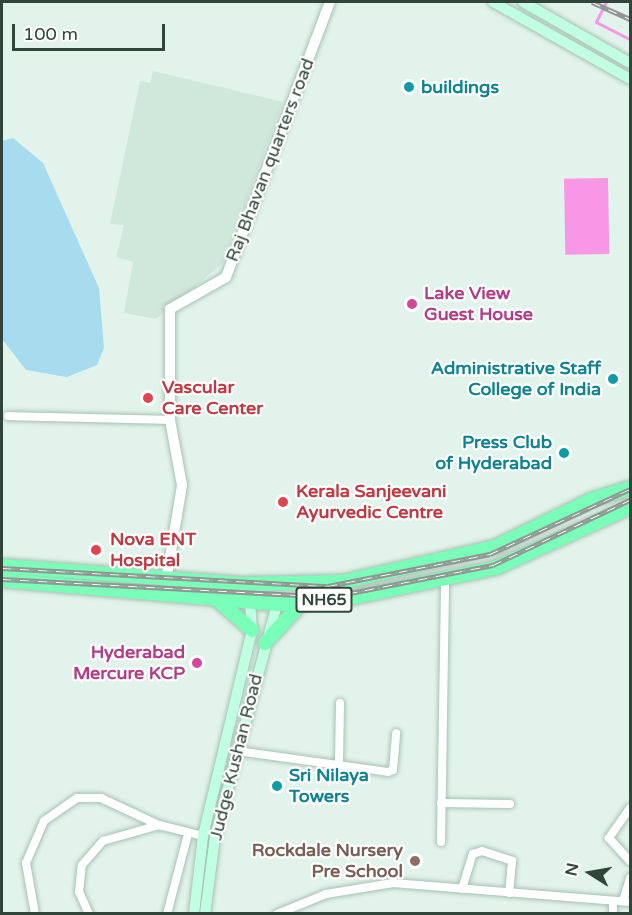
<!DOCTYPE html>
<style>
body{margin:0}
#map{position:relative;width:632px;height:915px;overflow:hidden;background:#e2f3eb;font-family:"Varela Round",sans-serif}
div>[style]{position:absolute}
[style*='--x']{left:calc(var(--x)*1px);top:calc(var(--y)*1px);width:calc(var(--w)*1px);rotate:calc(var(--a)*1deg)}
.residential>*{inset:0;background:#d0e8db}
.green>*{inset:0;background:#a6dced}
.water>*{inset:0;background:#f897e5;transform-origin:0 0}
.stream>*{height:3px;margin:-1.5px;padding:0 1.5px;transform-origin:1.5px;border-radius:1.5px;background:#f897e5}
.roads{filter:drop-shadow(0 0 2px #a7c2b3) drop-shadow(0 0 2px #a7c2b3)}
.minor>*{height:8px;margin:-4px;padding:0 4px;transform-origin:4px;border-radius:4px;background:#fff}
.tertiary>*{height:10px;margin:-5px;padding:0 5px;transform-origin:5px;border-radius:5px;background:#fff}
.secondary>*{height:10px;margin:-5px;padding:0 5px;transform-origin:5px;border-radius:5px;background:#c1ffe3}
.trunk>*{height:14px;margin:-7px;padding:0 7px;transform-origin:7px;border-radius:7px;background:#79ffb8}
.rail>*{height:5px;margin-top:-2.5px;transform-origin:0;background:repeating-linear-gradient(90deg,#fff 0 9px,#949494 0 18px);box-sizing:border-box;border-block:2px solid #949494}
.dots>*{width:16px;height:16px;translate:-50% -50%;box-sizing:border-box;border:3px solid #fff;border-radius:50%}
span{translate:-50% -50%;white-space:nowrap;text-align:center;line-height:1.15;-webkit-text-stroke:4.5px #fff;paint-order:stroke}
.shield-label span{padding:2px 4px;background:#fff;border:2px solid;border-radius:4px;-webkit-text-stroke-width:0}
.shield-label{font-size:16px;color:#32453a;font-weight:700}
.culture-label{font-size:18px;color:#0d838f;font-weight:700}
.left{translate:0 -50%;text-align:left}
.right{translate:-100% -50%;text-align:right}
.street-label{font-size:18px;color:#32453a}
.hotel-label{font-size:18px;color:#b23c85;font-weight:700}
.health-label{font-size:18px;color:#be3a42;font-weight:700}
.education-label{font-size:18px;color:#785e54;font-weight:700}
.frame{position:absolute;inset:0;border:3px solid #32453a;pointer-events:none}
.north{position:absolute;left:560px;top:843px;width:60px;height:60px;-webkit-text-stroke:4px #fff;paint-order:stroke;rotate:281deg;font-size:16px;font-weight:700;line-height:24px;text-align:center;color:#32453a}
.north::after{content:'';display:block;margin:auto;width:21px;height:27px;background:#32453a;clip-path:polygon(50% 0,100% 100%,50% 72%,0 100%)}
.scale{position:absolute;left:12px;top:24px;width:153px;height:27px;box-sizing:border-box;border:3px solid #32453a;border-top:0;padding-left:8px;font-size:18px;line-height:21px;white-space:nowrap;color:#32453a;-webkit-text-stroke:4px #fff;paint-order:stroke}
</style>
<div id="map">
<div class="residential">
<i style="clip-path:polygon(153px 71px,283px 102px,223px 263px,156px 319px,124px 313px,133px 262px,116px 257px,124px 225px,110px 224px,140px 81px,150px 83px)"></i>
</div>
<div class="green">
<i style="clip-path:polygon(13px 138px,43px 163px,99px 288px,104px 348px,97px 365px,67px 377px,26px 370px,2px 339px,2px 141px)"></i>
</div>
<div class="water">
<i style="left:608px;top:178px;width:76px;height:44px;rotate:89deg"></i>
</div>
<div class="stream">
<i style="--x:606;--y:2;--w:22;--a:117"></i>
<i style="--x:596;--y:22;--w:38;--a:27"></i>
</div>
<div class="roads">
<div class="minor">
<i style="--x:8;--y:416;--w:162;--a:1.4"></i>
<i style="--x:237;--y:751;--w:152;--a:7.9"></i>
<i style="--x:388;--y:772;--w:5;--a:-22"></i>
<i style="--x:393;--y:770;--w:37;--a:-85"></i>
<i style="--x:339;--y:766;--w:63;--a:-89.1"></i>
<i style="--x:441;--y:803;--w:69;--a:0.8"></i>
<i style="--x:630;--y:808;--w:37;--a:125"></i>
<i style="--x:609;--y:838;--w:31;--a:48"></i>
<i style="--x:441;--y:842;--w:262;--a:-89.1"></i>
<i style="--x:462;--y:889;--w:37;--a:-73"></i>
<i style="--x:473;--y:854;--w:9;--a:-18"></i>
<i style="--x:482;--y:851;--w:32;--a:18"></i>
<i style="--x:512;--y:861;--w:32;--a:95"></i>
<i style="--x:623;--y:901;--w:24;--a:-73"></i>
<i style="--x:35;--y:914;--w:52;--a:-100"></i>
<i style="--x:26;--y:863;--w:46;--a:-66.8"></i>
<i style="--x:44;--y:821;--w:40;--a:-34.9"></i>
<i style="--x:77;--y:798;--w:24;--a:0"></i>
<i style="--x:101;--y:798;--w:64;--a:25"></i>
<i style="--x:159;--y:825;--w:45;--a:14"></i>
<i style="--x:89;--y:914;--w:24;--a:-114"></i>
<i style="--x:79;--y:892;--w:27;--a:-84"></i>
<i style="--x:82;--y:865;--w:32;--a:-49"></i>
<i style="--x:103;--y:841;--w:58;--a:-15.9"></i>
<i style="--x:167;--y:914;--w:83;--a:-75.3"></i>
<i style="--x:277;--y:914;--w:53;--a:-22.2"></i>
<i style="--x:326;--y:894;--w:68;--a:-9.3"></i>
<i style="--x:393;--y:883;--w:238;--a:4.6"></i>
<i style="--x:613;--y:914;--w:13;--a:-90"></i>
</div>
<div class="tertiary">
<i style="--x:167;--y:575;--w:91;--a:-80.5"></i>
<i style="--x:182;--y:485;--w:66;--a:-100.5"></i>
<i style="--x:170;--y:420;--w:111;--a:-90"></i>
<i style="--x:170;--y:309;--w:64;--a:-29.7"></i>
<i style="--x:226;--y:277;--w:294;--a:-69.3"></i>
</div>
<div class="secondary">
<i style="--x:493;--y:2;--w:157;--a:29.3"></i>
<i style="--x:523;--y:2;--w:123;--a:29.7"></i>
<i style="--x:194;--y:914;--w:79;--a:-83.4"></i>
<i style="--x:203;--y:836;--w:212;--a:-76.6"></i>
<i style="--x:252;--y:630;--w:29;--a:-94"></i>
<i style="--x:205;--y:914;--w:78;--a:-82.6"></i>
<i style="--x:215;--y:837;--w:241;--a:-75.1"></i>
</div>
<div class="trunk">
<i style="--x:2;--y:566;--w:243;--a:4.3"></i>
<i style="--x:244;--y:584;--w:98;--a:-1.2"></i>
<i style="--x:342;--y:582;--w:157;--a:-12.9"></i>
<i style="--x:495;--y:547;--w:107;--a:-26.1"></i>
<i style="--x:591;--y:500;--w:41;--a:-17.1"></i>
<i style="--x:2;--y:580;--w:276;--a:5"></i>
<i style="--x:277;--y:604;--w:73;--a:-4.7"></i>
<i style="--x:350;--y:598;--w:148;--a:-11.7"></i>
<i style="--x:495;--y:568;--w:148;--a:-24.3"></i>
<i style="--x:215;--y:598;--w:49;--a:40.9"></i>
<i style="--x:265;--y:643;--w:55;--a:-47.9"></i>
</div>
</div>
<div class="rail">
<i style="--x:592;--y:2;--w:42;--a:24.1"></i>
<i style="--x:2;--y:568;--w:326;--a:3.2"></i>
<i style="--x:328;--y:586;--w:165;--a:-11.2"></i>
<i style="--x:490;--y:554;--w:154;--a:-24.9"></i>
<i style="--x:2;--y:579;--w:328;--a:3.1"></i>
<i style="--x:330;--y:597;--w:166;--a:-11.1"></i>
<i style="--x:493;--y:565;--w:152;--a:-25.4"></i>
</div>
<div class="dots">
<i style="left:409px;top:87px;background:#0f9aa8"></i>
<i style="left:412px;top:304px;background:#d1479c"></i>
<i style="left:613px;top:379px;background:#0f9aa8"></i>
<i style="left:148px;top:398px;background:#e0444e"></i>
<i style="left:564px;top:453px;background:#0f9aa8"></i>
<i style="left:283px;top:502px;background:#e0444e"></i>
<i style="left:96px;top:550px;background:#e0444e"></i>
<i style="left:197px;top:663px;background:#d1479c"></i>
<i style="left:277px;top:786px;background:#0f9aa8"></i>
<i style="left:415px;top:861px;background:#8d6e63"></i>
</div>
<div class="shield-label">
<span style="left:324px;top:600px">NH65</span>
</div>
<div class="culture-label">
<span class="left" style="left:421px;top:87px">buildings</span>
<span class="right" style="left:601px;top:379px">Administrative Staff<br>College of India</span>
<span class="right" style="left:552px;top:453px">Press Club<br>of Hyderabad</span>
<span class="left" style="left:289px;top:786px">Sri Nilaya<br>Towers</span>
</div>
<div class="street-label">
<span style="left:270px;top:160px;rotate:-69deg">Raj Bhavan quarters road</span>
<span style="left:236px;top:757px;rotate:-76deg">Judge Kushan Road</span>
</div>
<div class="hotel-label">
<span class="left" style="left:424px;top:304px">Lake View<br>Guest House</span>
<span class="right" style="left:185px;top:663px">Hyderabad<br>Mercure KCP</span>
</div>
<div class="health-label">
<span class="left" style="left:162px;top:398px">Vascular<br>Care Center</span>
<span class="left" style="left:296px;top:502px">Kerala Sanjeevani<br>Ayurvedic Centre</span>
<span class="left" style="left:110px;top:550px">Nova ENT<br>Hospital</span>
</div>
<div class="education-label">
<span class="right" style="left:403px;top:861px">Rockdale Nursery<br>Pre School</span>
</div>
<div class="frame"></div>
<div class="north">N</div>
<div class="scale">100 m</div>
</div>
